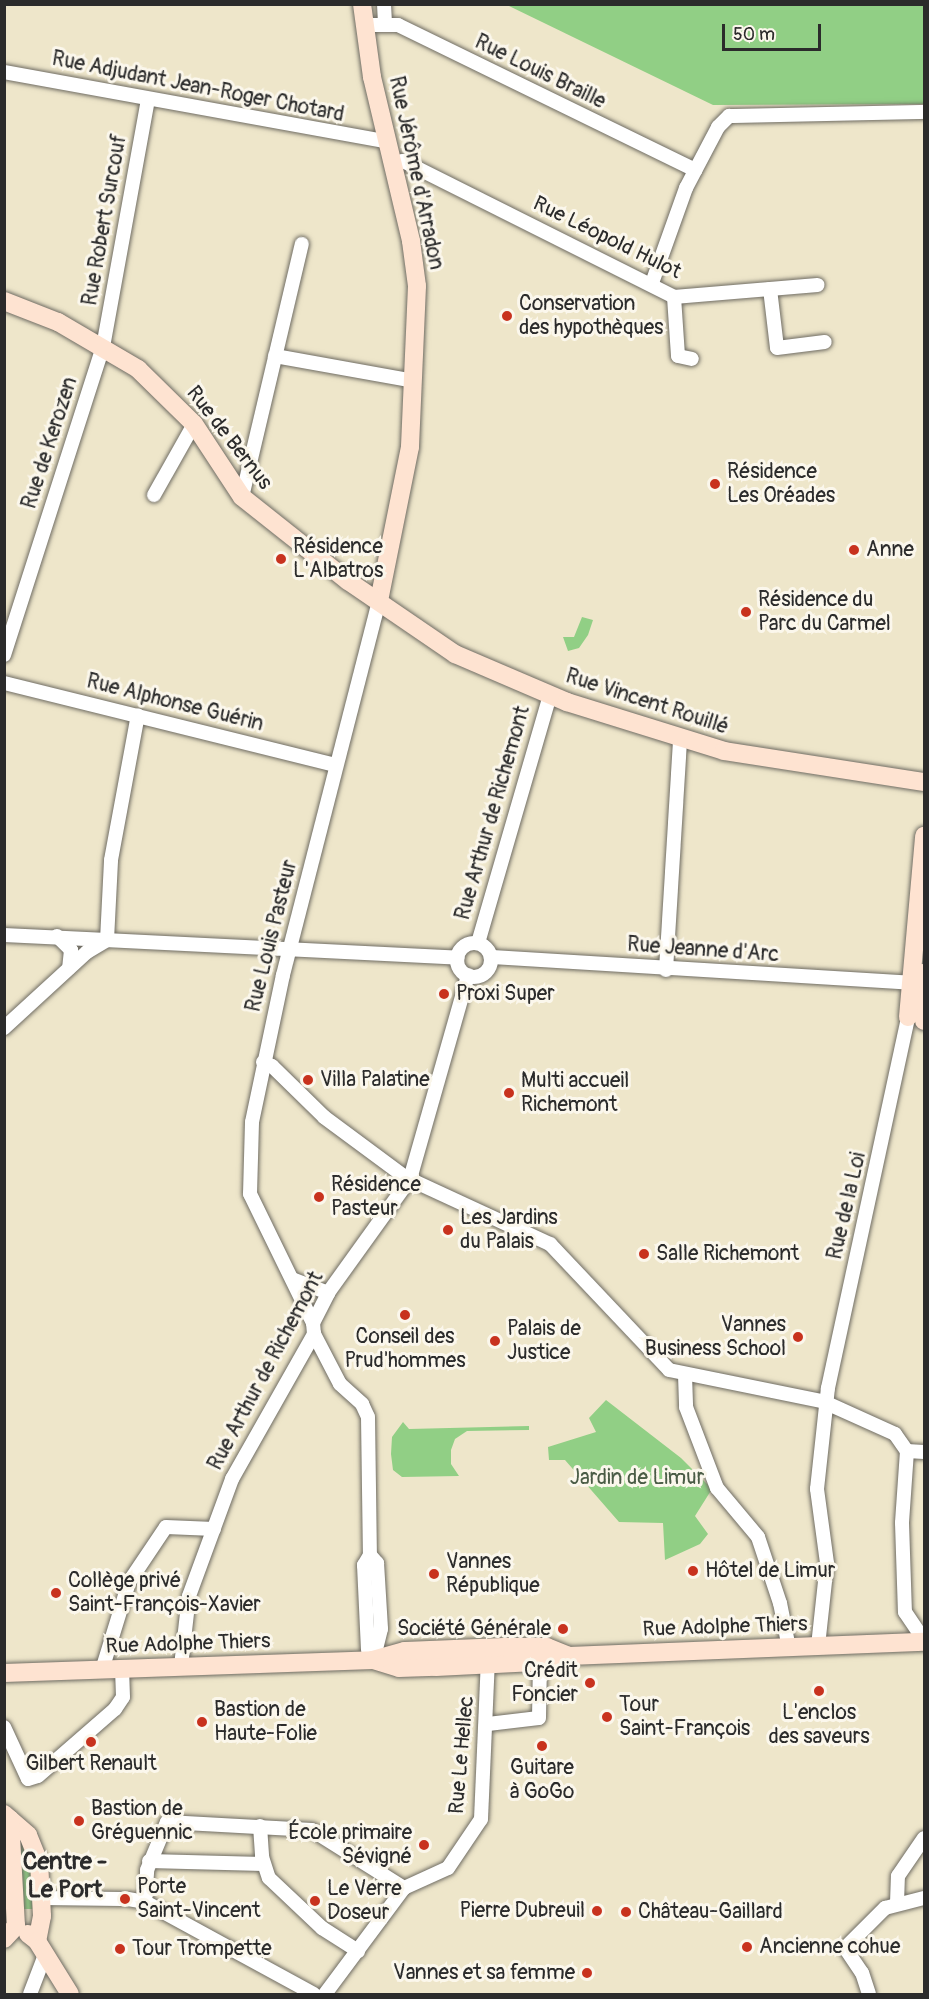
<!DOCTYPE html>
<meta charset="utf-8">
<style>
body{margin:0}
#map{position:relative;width:929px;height:1999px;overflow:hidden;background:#eee6ca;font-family:Pangolin,sans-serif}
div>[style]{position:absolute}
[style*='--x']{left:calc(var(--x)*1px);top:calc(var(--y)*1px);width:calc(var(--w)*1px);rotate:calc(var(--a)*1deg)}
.green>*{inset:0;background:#91cf85}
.roads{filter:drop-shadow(0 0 2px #6f6c63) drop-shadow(0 0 2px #6f6c63)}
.street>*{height:14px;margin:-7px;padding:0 7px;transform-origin:7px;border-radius:7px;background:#fff}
.street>.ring{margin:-7px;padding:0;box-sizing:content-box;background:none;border:14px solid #fff;border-radius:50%}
.secondary>*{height:18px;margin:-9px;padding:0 9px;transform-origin:9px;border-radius:9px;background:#fee3d1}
.dots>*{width:16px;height:16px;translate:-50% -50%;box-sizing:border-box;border:3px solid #fbf7ec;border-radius:50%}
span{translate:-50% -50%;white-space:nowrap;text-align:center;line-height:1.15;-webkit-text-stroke:6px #fbf7ec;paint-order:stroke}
.street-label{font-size:21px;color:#2b2b2b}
.poi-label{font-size:21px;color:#2b2b2b}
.left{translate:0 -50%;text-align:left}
.right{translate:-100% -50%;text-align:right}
.park-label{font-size:21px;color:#4a5c46}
.quarter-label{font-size:24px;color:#2b2b2b;font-weight:700}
.frame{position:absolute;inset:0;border:6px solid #2b2b2b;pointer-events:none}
.scale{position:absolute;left:722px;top:24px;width:99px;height:27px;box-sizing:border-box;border:3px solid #2b2b2b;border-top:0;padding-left:8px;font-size:18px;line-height:21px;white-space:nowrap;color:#2b2b2b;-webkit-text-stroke:4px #fbf7ec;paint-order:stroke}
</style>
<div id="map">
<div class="green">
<i style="clip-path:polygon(507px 5px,924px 5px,924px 104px,713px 105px)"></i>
<i style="clip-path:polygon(582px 617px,593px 620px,588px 635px,579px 648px,568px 651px,563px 637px,574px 637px)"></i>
<i style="clip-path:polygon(606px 1400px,681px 1458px,712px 1489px,695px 1516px,708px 1534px,700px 1544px,665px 1560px,663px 1523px,619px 1522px,565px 1460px,549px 1460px,548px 1447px,596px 1432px,589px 1418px)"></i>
<i style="clip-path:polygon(403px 1422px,409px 1429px,529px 1426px,529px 1430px,467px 1431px,455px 1439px,451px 1450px,451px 1464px,459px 1476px,402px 1477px,393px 1470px,391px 1454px,392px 1437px)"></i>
<i style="clip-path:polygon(19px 1832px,31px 1854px,35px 1909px,23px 1909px)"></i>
</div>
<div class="roads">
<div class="street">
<i style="--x:384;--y:4;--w:19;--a:87"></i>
<i style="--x:364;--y:25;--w:34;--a:0"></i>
<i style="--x:398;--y:25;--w:331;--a:26"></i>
<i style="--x:4;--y:72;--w:387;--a:10.3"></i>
<i style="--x:391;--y:163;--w:12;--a:-9"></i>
<i style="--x:403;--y:161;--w:303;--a:26.6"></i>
<i style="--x:674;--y:297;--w:144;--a:-4.8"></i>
<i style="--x:652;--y:283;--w:101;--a:-70.3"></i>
<i style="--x:686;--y:188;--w:69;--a:-62.3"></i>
<i style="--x:718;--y:127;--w:16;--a:-45"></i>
<i style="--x:729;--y:116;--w:195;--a:-1.2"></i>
<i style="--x:770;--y:289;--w:59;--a:83.2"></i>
<i style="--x:777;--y:348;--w:48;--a:-7.1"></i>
<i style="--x:674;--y:297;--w:59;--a:86.1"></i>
<i style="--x:678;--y:356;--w:14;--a:12"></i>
<i style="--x:275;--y:356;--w:141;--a:10.2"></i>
<i style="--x:154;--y:495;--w:81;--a:-60.6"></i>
<i style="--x:242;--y:497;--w:260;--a:-76.7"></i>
<i style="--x:4;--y:655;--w:324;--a:-72.2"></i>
<i style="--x:103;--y:347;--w:252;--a:-79.7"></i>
<i style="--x:4;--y:683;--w:342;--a:13.9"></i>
<i style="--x:4;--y:935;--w:103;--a:2.8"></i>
<i style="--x:57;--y:936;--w:20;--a:45"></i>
<i style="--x:71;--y:950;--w:18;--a:96"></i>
<i style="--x:107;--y:940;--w:80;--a:-87.1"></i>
<i style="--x:111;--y:860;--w:147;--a:-79.5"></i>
<i style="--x:478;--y:943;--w:258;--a:-73.8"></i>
<i class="ring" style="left:457px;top:943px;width:20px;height:20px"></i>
<i style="--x:491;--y:957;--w:422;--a:3.5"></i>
<i style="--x:666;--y:970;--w:232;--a:-86.5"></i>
<i style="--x:4;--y:1028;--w:113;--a:-42.5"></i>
<i style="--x:87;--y:952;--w:23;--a:-31"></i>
<i style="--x:107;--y:940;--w:351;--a:2.9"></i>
<i style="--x:263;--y:1062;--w:10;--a:24"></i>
<i style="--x:272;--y:1066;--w:73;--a:44.4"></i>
<i style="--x:324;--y:1117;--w:101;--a:36.5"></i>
<i style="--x:405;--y:1177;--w:160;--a:24.8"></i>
<i style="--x:550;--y:1244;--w:173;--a:46.6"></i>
<i style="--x:669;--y:1370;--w:156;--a:11.5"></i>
<i style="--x:822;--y:1401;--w:80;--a:24.3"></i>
<i style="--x:895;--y:1434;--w:21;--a:55"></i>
<i style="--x:907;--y:1451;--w:72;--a:94"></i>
<i style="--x:902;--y:1523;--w:89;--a:88.1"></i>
<i style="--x:905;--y:1612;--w:34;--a:56"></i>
<i style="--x:292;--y:1279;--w:39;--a:21"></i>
<i style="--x:313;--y:1323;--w:144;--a:-116"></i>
<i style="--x:250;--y:1194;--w:72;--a:-88.4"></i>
<i style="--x:252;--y:1122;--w:150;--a:-78.1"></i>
<i style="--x:283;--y:975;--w:386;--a:-75.6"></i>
<i style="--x:314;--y:1334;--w:56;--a:62.5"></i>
<i style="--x:340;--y:1384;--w:30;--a:42"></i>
<i style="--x:362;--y:1404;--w:14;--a:65"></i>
<i style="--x:368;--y:1417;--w:138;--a:89.2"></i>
<i style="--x:370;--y:1555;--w:12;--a:121"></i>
<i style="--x:364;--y:1565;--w:84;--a:87.3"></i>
<i style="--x:368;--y:1649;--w:12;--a:66"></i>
<i style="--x:685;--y:1375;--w:32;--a:88"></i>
<i style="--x:686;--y:1407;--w:87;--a:69.1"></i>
<i style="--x:717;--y:1488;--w:64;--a:50.1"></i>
<i style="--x:758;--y:1537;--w:70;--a:71.6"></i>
<i style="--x:780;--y:1603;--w:46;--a:78.7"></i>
<i style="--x:907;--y:1451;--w:17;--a:3"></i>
<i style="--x:370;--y:1555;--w:11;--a:49"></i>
<i style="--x:377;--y:1563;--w:66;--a:86.5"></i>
<i style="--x:381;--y:1629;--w:32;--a:104"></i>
<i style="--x:818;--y:1646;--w:83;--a:-83.8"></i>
<i style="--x:827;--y:1563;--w:75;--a:-97.7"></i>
<i style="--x:817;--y:1489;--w:102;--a:-83.8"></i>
<i style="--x:828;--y:1388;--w:380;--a:-77.8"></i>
<i style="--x:181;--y:1666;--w:70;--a:-83.5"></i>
<i style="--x:189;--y:1596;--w:125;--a:-69.8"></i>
<i style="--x:232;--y:1479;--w:167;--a:-60.5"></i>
<i style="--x:314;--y:1334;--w:11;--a:-95"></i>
<i style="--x:313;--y:1323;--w:34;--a:-63"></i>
<i style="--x:328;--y:1293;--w:140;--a:-54.3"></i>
<i style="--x:410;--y:1179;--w:212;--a:-74.1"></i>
<i style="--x:102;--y:1670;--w:92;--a:-72.9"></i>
<i style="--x:129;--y:1582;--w:66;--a:-56.1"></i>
<i style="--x:166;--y:1527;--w:48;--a:2.4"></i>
<i style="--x:488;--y:1724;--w:51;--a:-6.7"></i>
<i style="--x:539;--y:1718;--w:56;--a:-89"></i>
<i style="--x:4;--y:1727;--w:57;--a:65.2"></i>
<i style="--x:28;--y:1779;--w:10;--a:-17"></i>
<i style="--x:38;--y:1776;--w:102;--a:-41"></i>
<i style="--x:115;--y:1709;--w:14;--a:-56"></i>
<i style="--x:123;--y:1697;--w:29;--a:-92"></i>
<i style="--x:260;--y:1826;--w:31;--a:86"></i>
<i style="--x:262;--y:1857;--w:22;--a:72"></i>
<i style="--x:269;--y:1878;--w:73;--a:43.3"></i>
<i style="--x:322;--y:1928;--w:43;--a:32.6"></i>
<i style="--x:149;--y:1861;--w:114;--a:1.5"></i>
<i style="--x:42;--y:1898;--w:80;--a:0.7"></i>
<i style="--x:128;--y:1899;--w:17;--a:10"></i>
<i style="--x:145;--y:1902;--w:192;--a:28.6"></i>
<i style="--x:145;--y:1902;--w:32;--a:-86"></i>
<i style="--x:147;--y:1870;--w:52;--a:-67.4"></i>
<i style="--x:167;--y:1822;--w:145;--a:3.2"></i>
<i style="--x:312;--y:1830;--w:109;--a:32.2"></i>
<i style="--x:897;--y:1903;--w:27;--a:-88"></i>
<i style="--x:898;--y:1876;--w:46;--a:-55.6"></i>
<i style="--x:30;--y:1994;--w:42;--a:-69"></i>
<i style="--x:325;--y:1994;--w:132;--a:-53.3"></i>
<i style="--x:404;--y:1888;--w:48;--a:-24.4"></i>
<i style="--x:448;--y:1868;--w:59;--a:-56"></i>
<i style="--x:481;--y:1819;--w:162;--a:-87.5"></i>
<i style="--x:869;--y:1994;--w:22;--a:-108"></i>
<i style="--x:862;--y:1973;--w:30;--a:-124"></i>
<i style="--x:845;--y:1948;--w:57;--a:-45"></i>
<i style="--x:885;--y:1908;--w:40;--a:-14.4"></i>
</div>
<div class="secondary">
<i style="--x:362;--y:4;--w:74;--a:82.2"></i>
<i style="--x:372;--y:77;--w:169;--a:76.6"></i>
<i style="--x:411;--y:241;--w:45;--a:82.4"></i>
<i style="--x:417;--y:286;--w:161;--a:92.5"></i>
<i style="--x:410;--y:447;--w:157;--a:101.4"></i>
<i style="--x:4;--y:301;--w:58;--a:21.3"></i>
<i style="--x:58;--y:322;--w:93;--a:30.4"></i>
<i style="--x:138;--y:369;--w:78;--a:44.5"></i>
<i style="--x:194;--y:424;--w:87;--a:56.7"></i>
<i style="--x:242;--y:497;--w:135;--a:38.4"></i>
<i style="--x:348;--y:581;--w:130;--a:34.3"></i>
<i style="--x:455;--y:654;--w:122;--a:23.2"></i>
<i style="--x:567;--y:702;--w:164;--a:17.3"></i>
<i style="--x:724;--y:751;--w:202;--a:8.8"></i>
<i style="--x:922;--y:973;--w:48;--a:87.6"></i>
<i style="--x:908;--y:1017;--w:182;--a:-84.9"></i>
<i style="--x:373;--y:1660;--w:27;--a:17"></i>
<i style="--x:399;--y:1668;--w:37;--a:-2"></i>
<i style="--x:436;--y:1667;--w:119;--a:-2.9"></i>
<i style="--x:555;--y:1661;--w:15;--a:-20"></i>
<i style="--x:569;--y:1656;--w:355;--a:-2.3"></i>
<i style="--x:4;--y:1673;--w:369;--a:-2"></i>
<i style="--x:373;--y:1660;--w:33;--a:-16"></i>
<i style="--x:405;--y:1651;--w:99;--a:-2.3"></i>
<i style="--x:504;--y:1647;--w:43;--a:0"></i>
<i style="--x:547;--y:1647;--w:24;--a:22"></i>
<i style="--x:4;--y:1814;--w:32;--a:41"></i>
<i style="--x:28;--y:1835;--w:29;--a:68"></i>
<i style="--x:39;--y:1862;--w:54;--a:86.8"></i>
<i style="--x:42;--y:1916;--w:25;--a:101"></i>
<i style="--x:28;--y:1934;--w:11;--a:38"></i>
<i style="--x:37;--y:1941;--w:62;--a:58.1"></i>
<i style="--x:4;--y:1939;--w:18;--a:-47"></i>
<i style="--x:16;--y:1926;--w:107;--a:-93.2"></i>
</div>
</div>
<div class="dots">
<i style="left:507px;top:316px;background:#c8321e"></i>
<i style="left:715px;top:484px;background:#c8321e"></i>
<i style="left:854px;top:550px;background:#c8321e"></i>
<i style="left:281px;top:559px;background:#c8321e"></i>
<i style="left:746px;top:612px;background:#c8321e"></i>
<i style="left:444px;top:994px;background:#c8321e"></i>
<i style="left:308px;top:1080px;background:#c8321e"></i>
<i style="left:509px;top:1093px;background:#c8321e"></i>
<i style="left:319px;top:1197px;background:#c8321e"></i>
<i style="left:448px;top:1230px;background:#c8321e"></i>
<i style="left:644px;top:1254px;background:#c8321e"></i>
<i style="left:405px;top:1315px;background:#c8321e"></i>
<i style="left:798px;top:1337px;background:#c8321e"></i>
<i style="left:495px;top:1341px;background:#c8321e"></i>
<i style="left:693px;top:1571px;background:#c8321e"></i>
<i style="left:434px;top:1574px;background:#c8321e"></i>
<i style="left:56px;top:1593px;background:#c8321e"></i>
<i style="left:563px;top:1629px;background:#c8321e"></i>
<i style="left:590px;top:1683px;background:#c8321e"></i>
<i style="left:819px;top:1691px;background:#c8321e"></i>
<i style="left:607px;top:1717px;background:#c8321e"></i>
<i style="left:202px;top:1722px;background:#c8321e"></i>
<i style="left:91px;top:1742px;background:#c8321e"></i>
<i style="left:542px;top:1746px;background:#c8321e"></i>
<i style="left:79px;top:1821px;background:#c8321e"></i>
<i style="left:424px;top:1845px;background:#c8321e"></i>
<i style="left:125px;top:1899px;background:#c8321e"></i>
<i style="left:315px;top:1901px;background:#c8321e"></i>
<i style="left:597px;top:1911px;background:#c8321e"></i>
<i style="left:626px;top:1912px;background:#c8321e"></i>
<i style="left:747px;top:1947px;background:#c8321e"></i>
<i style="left:120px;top:1949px;background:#c8321e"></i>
<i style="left:587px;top:1973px;background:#c8321e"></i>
</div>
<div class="street-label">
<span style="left:540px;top:72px;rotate:26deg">Rue Louis Braille</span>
<span style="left:198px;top:87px;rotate:11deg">Rue Adjudant Jean-Roger Chotard</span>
<span style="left:416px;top:173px;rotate:78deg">Rue Jérôme d'Arradon</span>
<span style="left:105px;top:220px;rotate:-80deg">Rue Robert Surcouf</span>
<span style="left:607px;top:238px;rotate:26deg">Rue Léopold Hulot</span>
<span style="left:229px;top:438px;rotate:52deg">Rue de Bernus</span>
<span style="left:50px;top:443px;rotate:-72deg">Rue de Kerozen</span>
<span style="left:647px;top:702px;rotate:18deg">Rue Vincent Rouillé</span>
<span style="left:175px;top:703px;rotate:14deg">Rue Alphonse Guérin</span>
<span style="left:493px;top:813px;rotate:-74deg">Rue Arthur de Richemont</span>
<span style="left:272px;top:936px;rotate:-76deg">Rue Louis Pasteur</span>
<span style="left:703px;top:950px;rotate:4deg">Rue Jeanne d'Arc</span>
<span style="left:847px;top:1206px;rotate:-77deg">Rue de la Loi</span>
<span style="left:266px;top:1371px;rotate:-62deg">Rue Arthur de Richemont</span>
<span style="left:725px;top:1627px;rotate:-2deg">Rue Adolphe Thiers</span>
<span style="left:188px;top:1644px;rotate:-2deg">Rue Adolphe Thiers</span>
<span style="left:462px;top:1755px;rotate:-85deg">Rue Le Hellec</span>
</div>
<div class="poi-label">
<span class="left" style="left:519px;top:316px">Conservation<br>des hypothèques</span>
<span class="left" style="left:727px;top:484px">Résidence<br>Les Oréades</span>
<span class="left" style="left:293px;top:559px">Résidence<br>L'Albatros</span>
<span class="left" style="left:866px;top:550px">Anne</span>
<span class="left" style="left:758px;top:612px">Résidence du<br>Parc du Carmel</span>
<span class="left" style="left:456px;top:994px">Proxi Super</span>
<span class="left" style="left:320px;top:1080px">Villa Palatine</span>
<span class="left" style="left:521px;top:1093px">Multi accueil<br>Richemont</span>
<span class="left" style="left:331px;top:1197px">Résidence<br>Pasteur</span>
<span class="left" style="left:460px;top:1230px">Les Jardins<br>du Palais</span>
<span class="left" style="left:656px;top:1254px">Salle Richemont</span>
<span class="right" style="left:786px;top:1337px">Vannes<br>Business School</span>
<span class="left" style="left:507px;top:1341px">Palais de<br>Justice</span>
<span style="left:405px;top:1349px">Conseil des<br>Prud'hommes</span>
<span class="left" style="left:446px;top:1574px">Vannes<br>République</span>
<span class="left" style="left:705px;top:1571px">Hôtel de Limur</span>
<span class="left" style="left:68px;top:1593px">Collège privé<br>Saint-François-Xavier</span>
<span class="right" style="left:551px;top:1629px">Société Générale</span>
<span class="right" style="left:578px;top:1683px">Crédit<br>Foncier</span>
<span class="left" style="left:619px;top:1717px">Tour<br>Saint-François</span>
<span class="left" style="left:214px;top:1722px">Bastion de<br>Haute-Folie</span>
<span style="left:819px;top:1725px">L'enclos<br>des saveurs</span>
<span style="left:91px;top:1764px">Gilbert Renault</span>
<span style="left:542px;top:1780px">Guitare<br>à GoGo</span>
<span class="left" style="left:91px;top:1821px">Bastion de<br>Gréguennic</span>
<span class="right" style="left:412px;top:1845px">École primaire<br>Sévigné</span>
<span class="left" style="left:137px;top:1899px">Porte<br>Saint-Vincent</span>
<span class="left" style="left:327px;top:1901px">Le Verre<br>Doseur</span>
<span class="right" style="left:585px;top:1911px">Pierre Dubreuil</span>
<span class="left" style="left:638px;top:1912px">Château-Gaillard</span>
<span class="left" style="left:759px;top:1947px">Ancienne cohue</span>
<span class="left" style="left:132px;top:1949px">Tour Trompette</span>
<span class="right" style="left:575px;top:1973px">Vannes et sa femme</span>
</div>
<div class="park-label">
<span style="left:637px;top:1478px">Jardin de Limur</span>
</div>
<div class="quarter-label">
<span style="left:65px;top:1876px">Centre -<br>Le Port</span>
</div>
<div class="frame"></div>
<div class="scale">50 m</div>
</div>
